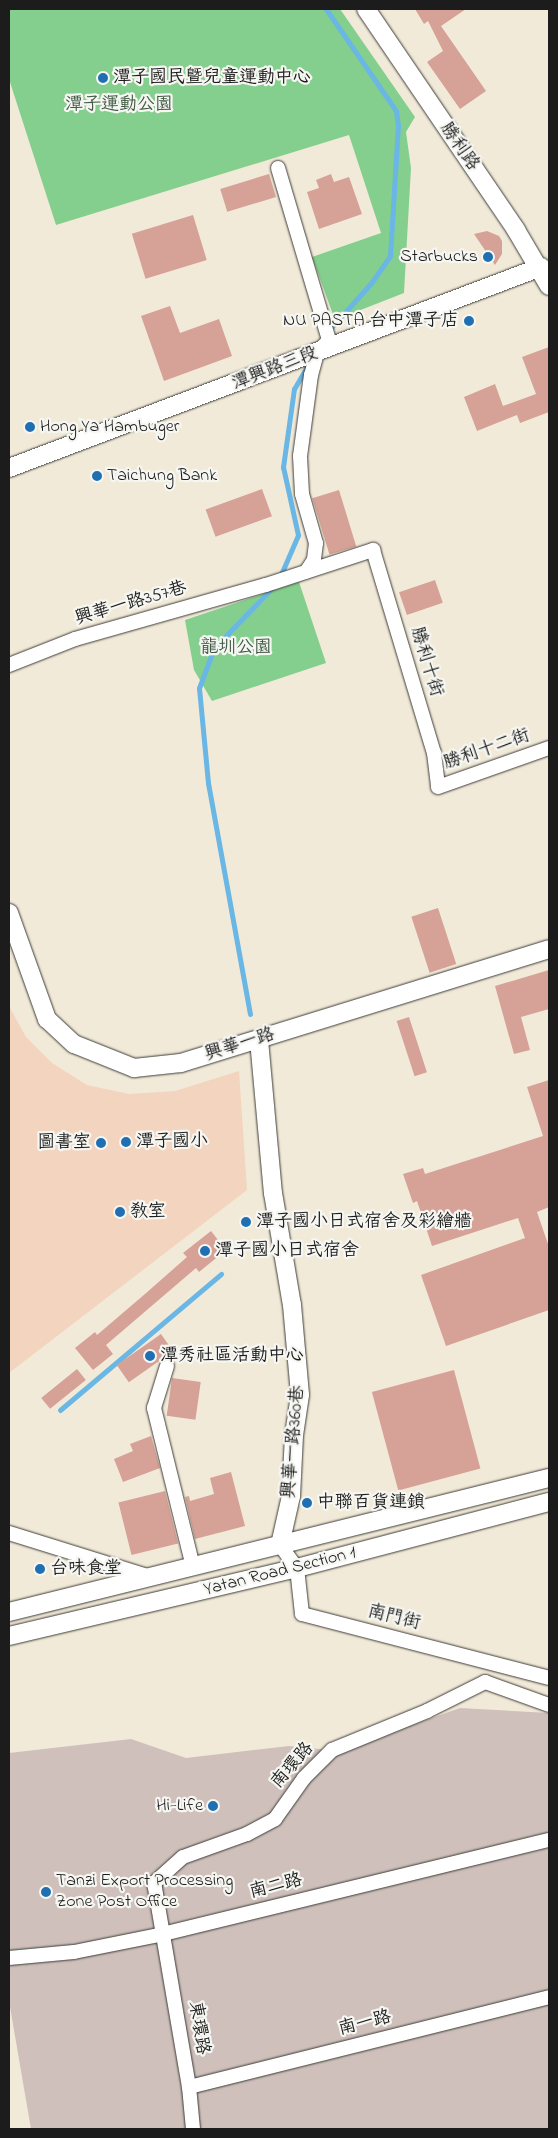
<!DOCTYPE html>
<meta charset="utf-8">
<style>
body{margin:0}
#map{position:relative;width:558px;height:2138px;overflow:hidden;background:#f2ead8;font-family:"Indie Flower","LXGW WenKai TC",sans-serif}
div>[style]{position:absolute}
[style*='--x']{left:calc(var(--x)*1px);top:calc(var(--y)*1px);width:calc(var(--w)*1px);rotate:calc(var(--a)*1deg)}
.built>*{inset:0;background:#f3d4bf}
.industrial>*{inset:0;background:#cfc0bb}
.green>*{inset:0;background:#84cf8d}
.stream>*{height:5px;margin:-2.5px;padding:0 2.5px;transform-origin:2.5px;border-radius:2.5px;background:#6ab6e4}
.building>*{inset:0;background:#d6a196;transform-origin:0 0}
.roads{filter:drop-shadow(0 0 1px #3c3b38) drop-shadow(0 0 1px #3c3b38)}
.minor>*{height:14px;margin:-7px;padding:0 7px;transform-origin:7px;border-radius:7px;background:#fff}
.tertiary>*{height:18px;margin:-9px;padding:0 9px;transform-origin:9px;border-radius:9px;background:#fff}
.dots>*{width:14px;height:14px;translate:-50% -50%;box-sizing:border-box;border:2px solid #f6f6f2;border-radius:50%}
span{translate:-50% -50%;white-space:nowrap;text-align:center;line-height:1.15;-webkit-text-stroke:4.5px #f6f6f2;paint-order:stroke}
.poi-label{font-size:18px;color:#1c1c1c}
.left{translate:0 -50%;text-align:left}
.right{translate:-100% -50%;text-align:right}
.park-label{font-size:18px;color:#405b44}
.street-label{font-size:18px;color:#1c1c1c}
.frame{position:absolute;inset:0;border:10px solid #1c1c1c;pointer-events:none}
</style>
<div id="map">
<div class="built">
<i style="clip-path:polygon(9px 1006px,26px 1037px,52px 1063px,87px 1085px,129px 1094px,175px 1091px,239px 1071px,247px 1190px,9px 1373px)"></i>
</div>
<div class="industrial">
<i style="clip-path:polygon(460px 1708px,549px 1713px,549px 2129px,31px 2129px,9px 2001px,9px 1753px,131px 1739px,186px 1758px,289px 1746px,339px 1751px)"></i>
</div>
<div class="green">
<i style="clip-path:polygon(9px 9px,340px 9px,415px 117px,406px 132px,411px 168px,404px 293px,335px 320px,312px 257px,381px 233px,349px 135px,56px 225px,9px 79px)"></i>
<i style="clip-path:polygon(299px 582px,326px 663px,212px 701px,194px 670px,185px 620px)"></i>
</div>
<div class="stream">
<i style="--x:326;--y:9;--w:124;--a:55.5"></i>
<i style="--x:396;--y:111;--w:14;--a:82"></i>
<i style="--x:398;--y:125;--w:131;--a:93.5"></i>
<i style="--x:390;--y:256;--w:32;--a:125"></i>
<i style="--x:372;--y:282;--w:64;--a:131.9"></i>
<i style="--x:279;--y:579;--w:48;--a:-66.6"></i>
<i style="--x:298;--y:535;--w:70;--a:-102.4"></i>
<i style="--x:283;--y:467;--w:79;--a:-82"></i>
<i style="--x:294;--y:389;--w:28;--a:-60"></i>
<i style="--x:250;--y:1014;--w:235;--a:-100.3"></i>
<i style="--x:208;--y:783;--w:95;--a:-95.4"></i>
<i style="--x:199;--y:688;--w:43;--a:-69.4"></i>
<i style="--x:214;--y:648;--w:86;--a:-45.9"></i>
<i style="--x:60;--y:1410;--w:211;--a:-40.2"></i>
</div>
<div class="building">
<i style="clip-path:polygon(415px 9px,466px 9px,441px 26px,486px 91px,460px 109px,427px 62px,443px 51px,428px 21px,424px 24px)"></i>
<i style="left:269px;top:174px;width:24px;height:51px;rotate:73deg"></i>
<i style="clip-path:polygon(331px 174px,334px 182px,349px 177px,362px 214px,319px 229px,307px 192px,319px 188px,316px 180px)"></i>
<i style="left:193px;top:215px;width:47px;height:64px;rotate:73deg"></i>
<i style="clip-path:polygon(487px 231px,499px 236px,502px 241px,502px 254px,495px 265px,474px 234px)"></i>
<i style="clip-path:polygon(170px 306px,180px 333px,219px 319px,232px 356px,164px 381px,141px 316px)"></i>
<i style="clip-path:polygon(549px 347px,549px 412px,520px 423px,517px 415px,477px 431px,464px 397px,495px 384px,503px 406px,536px 394px,522px 357px)"></i>
<i style="left:262px;top:489px;width:29px;height:60px;rotate:70deg"></i>
<i style="left:339px;top:490px;width:59px;height:28px;rotate:73deg"></i>
<i style="left:435px;top:580px;width:24px;height:38px;rotate:71deg"></i>
<i style="left:438px;top:908px;width:59px;height:28px;rotate:72deg"></i>
<i style="clip-path:polygon(549px 970px,549px 1009px,521px 1017px,530px 1050px,514px 1054px,495px 986px)"></i>
<i style="left:409px;top:1017px;width:58px;height:13px;rotate:72deg"></i>
<i style="clip-path:polygon(549px 1080px,549px 1207px,537px 1212px,549px 1247px,549px 1310px,446px 1346px,421px 1275px,525px 1238px,518px 1218px,432px 1246px,417px 1201px,413px 1203px,403px 1174px,423px 1168px,425px 1174px,543px 1136px,527px 1087px)"></i>
<i style="clip-path:polygon(211px 1231px,226px 1250px,199px 1272px,196px 1268px,106px 1345px,113px 1354px,93px 1370px,75px 1348px,95px 1332px,97px 1335px,145px 1294px,187px 1257px,183px 1253px)"></i>
<i style="left:161px;top:1334px;width:21px;height:54px;rotate:55deg"></i>
<i style="left:77px;top:1369px;width:14px;height:46px;rotate:51deg"></i>
<i style="left:454px;top:1370px;width:102px;height:85px;rotate:75deg"></i>
<i style="left:172px;top:1378px;width:29px;height:38px;rotate:8deg"></i>
<i style="clip-path:polygon(151px 1436px,160px 1468px,123px 1482px,114px 1459px,133px 1451px,130px 1444px)"></i>
<i style="clip-path:polygon(231px 1472px,245px 1526px,195px 1539px,185px 1497px,189px 1496px,190px 1501px,214px 1494px,210px 1478px)"></i>
<i style="left:165px;top:1491px;width:54px;height:48px;rotate:76deg"></i>
</div>
<div class="roads">
<div class="minor">
<i style="--x:278;--y:168;--w:179;--a:73.5"></i>
<i style="--x:329;--y:340;--w:18;--a:133"></i>
<i style="--x:317;--y:353;--w:23;--a:105"></i>
<i style="--x:311;--y:375;--w:82;--a:97.7"></i>
<i style="--x:300;--y:456;--w:38;--a:87"></i>
<i style="--x:302;--y:494;--w:51;--a:74.1"></i>
<i style="--x:316;--y:543;--w:17;--a:97"></i>
<i style="--x:314;--y:560;--w:14;--a:124"></i>
<i style="--x:9;--y:665;--w:71;--a:-21.5"></i>
<i style="--x:75;--y:639;--w:198;--a:-15.8"></i>
<i style="--x:266;--y:585;--w:113;--a:-18.1"></i>
<i style="--x:373;--y:550;--w:212;--a:73.3"></i>
<i style="--x:434;--y:753;--w:34;--a:83"></i>
<i style="--x:438;--y:787;--w:118;--a:-19.4"></i>
<i style="--x:167;--y:1366;--w:44;--a:107.2"></i>
<i style="--x:154;--y:1408;--w:164;--a:76.2"></i>
<i style="--x:9;--y:1533;--w:148;--a:17.3"></i>
<i style="--x:280;--y:1545;--w:29;--a:54"></i>
<i style="--x:297;--y:1568;--w:46;--a:83.8"></i>
<i style="--x:302;--y:1614;--w:255;--a:14.5"></i>
<i style="--x:9;--y:1958;--w:65;--a:-5.3"></i>
<i style="--x:74;--y:1952;--w:91;--a:-11.4"></i>
<i style="--x:163;--y:1934;--w:397;--a:-13.7"></i>
<i style="--x:189;--y:2087;--w:371;--a:-14"></i>
<i style="--x:193;--y:2129;--w:42;--a:-95.4"></i>
<i style="--x:189;--y:2087;--w:207;--a:-99.7"></i>
<i style="--x:154;--y:1883;--w:39;--a:-42"></i>
<i style="--x:183;--y:1857;--w:68;--a:-19.8"></i>
<i style="--x:247;--y:1834;--w:32;--a:-28"></i>
<i style="--x:275;--y:1819;--w:50;--a:-54.7"></i>
<i style="--x:304;--y:1778;--w:40;--a:-45"></i>
<i style="--x:332;--y:1750;--w:103;--a:-22.3"></i>
<i style="--x:427;--y:1711;--w:65;--a:-26.6"></i>
<i style="--x:485;--y:1682;--w:68;--a:19.8"></i>
</div>
<div class="tertiary">
<i style="--x:366;--y:9;--w:267;--a:55.8"></i>
<i style="--x:516;--y:230;--w:65;--a:59.5"></i>
<i style="--x:9;--y:468;--w:569;--a:-20.7"></i>
<i style="--x:9;--y:913;--w:113;--a:70.3"></i>
<i style="--x:47;--y:1019;--w:37;--a:43"></i>
<i style="--x:74;--y:1044;--w:65;--a:21.8"></i>
<i style="--x:134;--y:1068;--w:47;--a:-6.1"></i>
<i style="--x:181;--y:1063;--w:385;--a:-17.2"></i>
<i style="--x:259;--y:1040;--w:154;--a:84.8"></i>
<i style="--x:273;--y:1193;--w:114;--a:80.4"></i>
<i style="--x:292;--y:1305;--w:90;--a:84.9"></i>
<i style="--x:300;--y:1395;--w:40;--a:98.5"></i>
<i style="--x:294;--y:1435;--w:61;--a:92.8"></i>
<i style="--x:291;--y:1496;--w:50;--a:102.7"></i>
<i style="--x:9;--y:1612;--w:556;--a:-13.94"></i>
<i style="--x:9;--y:1636;--w:296;--a:-13.3"></i>
<i style="--x:297;--y:1568;--w:260;--a:-14.7"></i>
</div>
</div>
<div class="dots">
<i style="left:103px;top:78px;background:#1f6fb2"></i>
<i style="left:488px;top:257px;background:#1f6fb2"></i>
<i style="left:469px;top:321px;background:#1f6fb2"></i>
<i style="left:30px;top:427px;background:#1f6fb2"></i>
<i style="left:97px;top:476px;background:#1f6fb2"></i>
<i style="left:126px;top:1142px;background:#1f6fb2"></i>
<i style="left:101px;top:1143px;background:#1f6fb2"></i>
<i style="left:120px;top:1212px;background:#1f6fb2"></i>
<i style="left:246px;top:1222px;background:#1f6fb2"></i>
<i style="left:205px;top:1251px;background:#1f6fb2"></i>
<i style="left:150px;top:1356px;background:#1f6fb2"></i>
<i style="left:307px;top:1503px;background:#1f6fb2"></i>
<i style="left:40px;top:1569px;background:#1f6fb2"></i>
<i style="left:213px;top:1806px;background:#1f6fb2"></i>
<i style="left:46px;top:1892px;background:#1f6fb2"></i>
</div>
<div class="poi-label">
<span class="left" style="left:113px;top:78px">潭子國民暨兒童運動中心</span>
<span class="right" style="left:478px;top:257px">Starbucks</span>
<span class="right" style="left:459px;top:321px">NU PASTA 台中潭子店</span>
<span class="left" style="left:40px;top:427px">Hong Ya Hambuger</span>
<span class="left" style="left:107px;top:476px">Taichung Bank</span>
<span class="left" style="left:136px;top:1142px">潭子國小</span>
<span class="right" style="left:91px;top:1143px">圖書室</span>
<span class="left" style="left:130px;top:1212px">教室</span>
<span class="left" style="left:256px;top:1222px">潭子國小日式宿舍及彩繪牆</span>
<span class="left" style="left:215px;top:1251px">潭子國小日式宿舍</span>
<span class="left" style="left:160px;top:1356px">潭秀社區活動中心</span>
<span class="left" style="left:317px;top:1503px">中聯百貨連鎖</span>
<span class="left" style="left:50px;top:1569px">台味食堂</span>
<span class="right" style="left:203px;top:1806px">Hi-Life</span>
<span class="left" style="left:56px;top:1892px">Tanzi Export Processing<br>Zone Post Office</span>
</div>
<div class="park-label">
<span style="left:119px;top:105px">潭子運動公園</span>
<span style="left:236px;top:648px">龍圳公園</span>
</div>
<div class="street-label">
<span style="left:459px;top:147px;rotate:55deg">勝利路</span>
<span style="left:275px;top:369px;rotate:-21deg">潭興路三段</span>
<span style="left:131px;top:604px;rotate:-16deg">興華一路357巷</span>
<span style="left:426px;top:662px;rotate:73deg">勝利十街</span>
<span style="left:487px;top:750px;rotate:-19deg">勝利十二街</span>
<span style="left:240px;top:1045px;rotate:-17deg">興華一路</span>
<span style="left:294px;top:1442px;rotate:-85deg">興華一路360巷</span>
<span style="left:280px;top:1572px;rotate:-14deg">Yatan Road Section 1</span>
<span style="left:394px;top:1618px;rotate:14deg">南門街</span>
<span style="left:293px;top:1766px;rotate:-49deg">南環路</span>
<span style="left:276px;top:1887px;rotate:-14deg">南二路</span>
<span style="left:365px;top:2024px;rotate:-14deg">南一路</span>
<span style="left:198px;top:2028px;rotate:81deg">東環路</span>
</div>
<div class="frame"></div>
</div>
